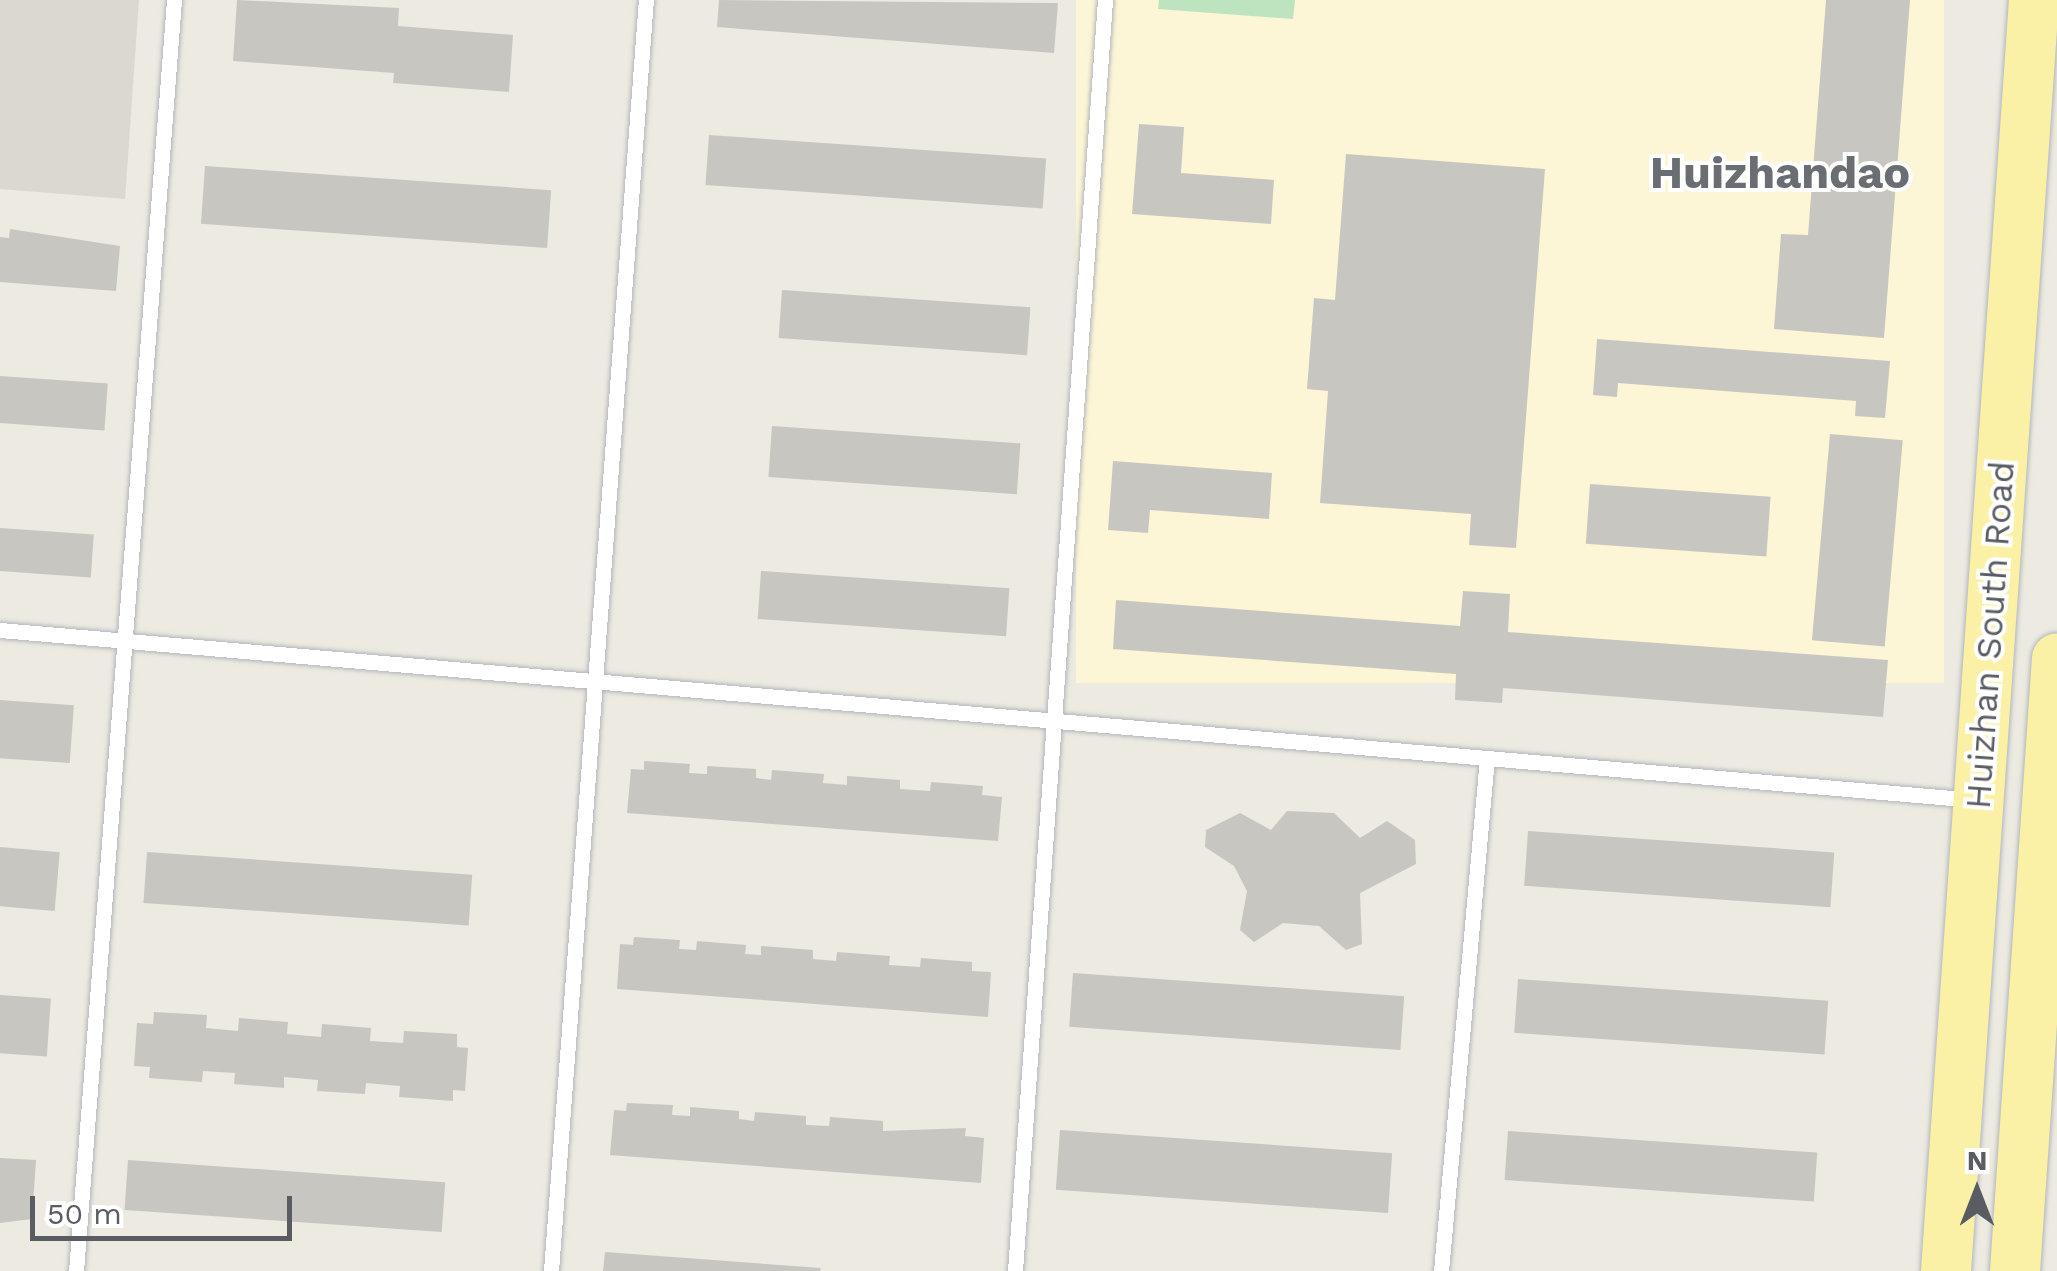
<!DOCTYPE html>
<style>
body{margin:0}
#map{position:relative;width:2057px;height:1271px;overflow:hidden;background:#eceae1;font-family:"Work Sans",sans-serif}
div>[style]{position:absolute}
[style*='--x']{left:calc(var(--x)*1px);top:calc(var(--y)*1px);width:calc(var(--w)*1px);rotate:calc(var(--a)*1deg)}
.commercial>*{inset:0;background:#fcf5d6;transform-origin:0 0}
.education>*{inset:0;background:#dbd9cf}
.green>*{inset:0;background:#bee3bf}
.building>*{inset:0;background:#c8c6c0;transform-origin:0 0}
.roads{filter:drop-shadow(0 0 2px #b3b6bb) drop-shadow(0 0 2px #b3b6bb)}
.lane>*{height:15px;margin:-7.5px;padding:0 7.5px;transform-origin:7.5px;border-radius:7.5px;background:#fff}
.primary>*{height:50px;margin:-25px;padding:0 25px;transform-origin:25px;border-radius:25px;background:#fbf1a6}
span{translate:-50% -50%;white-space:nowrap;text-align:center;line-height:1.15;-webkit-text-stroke:8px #fff;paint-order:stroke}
.street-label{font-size:35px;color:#595c61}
.district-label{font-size:45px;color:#6a6e73;font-weight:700}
.north{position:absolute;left:1927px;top:1141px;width:100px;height:100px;-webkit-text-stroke:8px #fff;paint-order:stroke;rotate:0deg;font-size:28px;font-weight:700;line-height:40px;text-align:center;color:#595c61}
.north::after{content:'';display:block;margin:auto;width:35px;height:45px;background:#595c61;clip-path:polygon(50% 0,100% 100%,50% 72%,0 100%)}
.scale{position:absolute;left:30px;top:1196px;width:262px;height:45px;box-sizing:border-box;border:5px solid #595c61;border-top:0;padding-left:12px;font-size:30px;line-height:35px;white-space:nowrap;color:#595c61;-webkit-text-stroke:8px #fff;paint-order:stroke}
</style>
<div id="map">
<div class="commercial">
<i style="left:1076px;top:0;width:868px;height:683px"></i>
</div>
<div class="education">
<i style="clip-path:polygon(0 0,139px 0,125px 199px,0 189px)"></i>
</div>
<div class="green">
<i style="clip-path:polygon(1159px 0,1295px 0,1293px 19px,1158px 9px)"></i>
</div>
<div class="building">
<i style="clip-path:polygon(237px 0,399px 8px,398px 26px,513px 35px,509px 92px,393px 83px,394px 73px,233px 61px)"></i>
<i style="clip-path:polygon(719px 0,1058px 3px,1054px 53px,717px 27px)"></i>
<i style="clip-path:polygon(1826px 0,1910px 0,1884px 338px,1774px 329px,1781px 234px,1808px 235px)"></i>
<i style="clip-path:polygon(1139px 124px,1184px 127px,1181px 173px,1274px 180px,1271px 224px,1132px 214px)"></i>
<i style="left:709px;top:135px;width:338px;height:50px;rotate:4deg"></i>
<i style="clip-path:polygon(1346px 154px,1545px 169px,1516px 548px,1469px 545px,1471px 514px,1320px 503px,1328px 391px,1307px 389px,1314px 298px,1335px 300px)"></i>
<i style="left:205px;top:166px;width:347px;height:58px;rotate:4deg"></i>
<i style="clip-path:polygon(10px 229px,120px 246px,116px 291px,0 282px,0 237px,9px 238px)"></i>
<i style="left:782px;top:290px;width:249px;height:48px;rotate:4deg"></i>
<i style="clip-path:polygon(1597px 339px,1890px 361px,1885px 418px,1855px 416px,1856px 401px,1618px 383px,1617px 397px,1593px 395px)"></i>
<i style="left:0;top:376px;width:108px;height:47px;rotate:4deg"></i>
<i style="left:772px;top:426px;width:249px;height:51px;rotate:4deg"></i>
<i style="left:1830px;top:434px;width:73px;height:207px;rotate:5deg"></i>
<i style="clip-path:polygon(1113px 461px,1272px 473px,1269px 519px,1150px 510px,1148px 533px,1108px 530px)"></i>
<i style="left:1590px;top:484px;width:181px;height:60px;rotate:4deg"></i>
<i style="left:0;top:528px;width:94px;height:43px;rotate:4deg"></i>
<i style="left:761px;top:571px;width:249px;height:48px;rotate:4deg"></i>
<i style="clip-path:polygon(1463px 591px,1510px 594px,1508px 632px,1888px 660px,1883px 717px,1503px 688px,1502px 703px,1455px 700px,1456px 674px,1113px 649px,1116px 600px,1460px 626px)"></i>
<i style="left:0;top:700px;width:74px;height:58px;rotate:4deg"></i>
<i style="clip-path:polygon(644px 761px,690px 764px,689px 773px,707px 774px,707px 766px,756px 769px,756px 778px,771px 780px,772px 770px,824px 774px,823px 783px,847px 785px,847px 776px,900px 780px,900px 789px,930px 791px,931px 782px,983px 786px,982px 795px,1002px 797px,998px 841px,627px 813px,631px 769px,644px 770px)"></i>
<i style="clip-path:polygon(1287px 811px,1334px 813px,1360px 838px,1387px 821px,1415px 840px,1416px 864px,1360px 893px,1362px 944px,1346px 950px,1319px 926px,1283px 923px,1254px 942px,1240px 930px,1247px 891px,1234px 866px,1205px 847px,1206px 830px,1240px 813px,1271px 830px)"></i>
<i style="left:1528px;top:831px;width:307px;height:55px;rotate:4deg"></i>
<i style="left:0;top:847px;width:60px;height:59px;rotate:5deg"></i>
<i style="left:147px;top:852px;width:326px;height:51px;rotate:4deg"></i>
<i style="clip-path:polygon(634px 937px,680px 940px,679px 949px,696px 950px,697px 941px,746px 945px,745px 954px,761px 955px,761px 946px,813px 950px,813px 959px,836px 961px,837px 952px,890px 956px,889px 965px,920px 967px,921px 958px,972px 962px,972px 971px,991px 972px,988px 1017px,617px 989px,620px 944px,633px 945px)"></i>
<i style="left:1073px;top:973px;width:332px;height:54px;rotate:4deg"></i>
<i style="left:1518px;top:979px;width:311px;height:54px;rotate:4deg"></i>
<i style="left:0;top:995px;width:51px;height:58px;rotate:4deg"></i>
<i style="clip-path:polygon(154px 1012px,207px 1015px,206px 1028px,238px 1031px,239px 1018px,288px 1022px,287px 1034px,321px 1037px,322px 1024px,371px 1028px,370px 1041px,403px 1043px,404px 1031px,457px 1034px,457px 1047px,468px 1048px,465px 1091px,453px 1090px,453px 1101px,399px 1097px,400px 1086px,366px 1083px,365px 1094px,317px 1091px,318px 1080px,284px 1077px,284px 1088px,234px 1084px,235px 1073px,203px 1071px,202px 1082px,149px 1078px,150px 1067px,134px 1066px,137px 1023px,153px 1024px)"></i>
<i style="clip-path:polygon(627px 1103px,673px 1105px,672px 1115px,690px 1116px,690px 1107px,739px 1111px,739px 1119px,754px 1121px,755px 1112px,806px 1116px,806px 1125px,829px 1126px,830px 1117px,883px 1121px,883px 1131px,966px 1128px,965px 1136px,984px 1138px,981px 1183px,610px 1155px,614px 1110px,626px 1111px)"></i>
<i style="left:1060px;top:1130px;width:333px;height:60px;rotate:4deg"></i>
<i style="left:1508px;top:1131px;width:310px;height:49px;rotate:4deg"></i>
<i style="clip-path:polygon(0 1158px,36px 1160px,32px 1219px,0 1223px)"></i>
<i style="left:128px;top:1160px;width:318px;height:50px;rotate:4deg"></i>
<i style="clip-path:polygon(605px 1252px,821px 1268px,820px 1271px,603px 1271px)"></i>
</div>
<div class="roads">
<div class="lane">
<i style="--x:0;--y:630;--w:1981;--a:4.92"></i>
<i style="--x:76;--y:1271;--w:1275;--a:-85.59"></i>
<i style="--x:551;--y:1271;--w:1275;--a:-85.73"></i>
<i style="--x:1015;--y:1271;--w:1274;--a:-85.95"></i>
<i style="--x:1441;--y:1271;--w:515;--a:-84.88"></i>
</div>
<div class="primary">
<i style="--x:1946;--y:1271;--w:1274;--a:-86.04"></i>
<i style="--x:2015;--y:1271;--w:614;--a:-86.08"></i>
</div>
</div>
<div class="street-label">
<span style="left:1990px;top:635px;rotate:-86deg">Huizhan South Road</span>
</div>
<div class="district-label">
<span style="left:1780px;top:173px">Huizhandao</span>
</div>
<div class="north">N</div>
<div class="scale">50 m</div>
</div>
